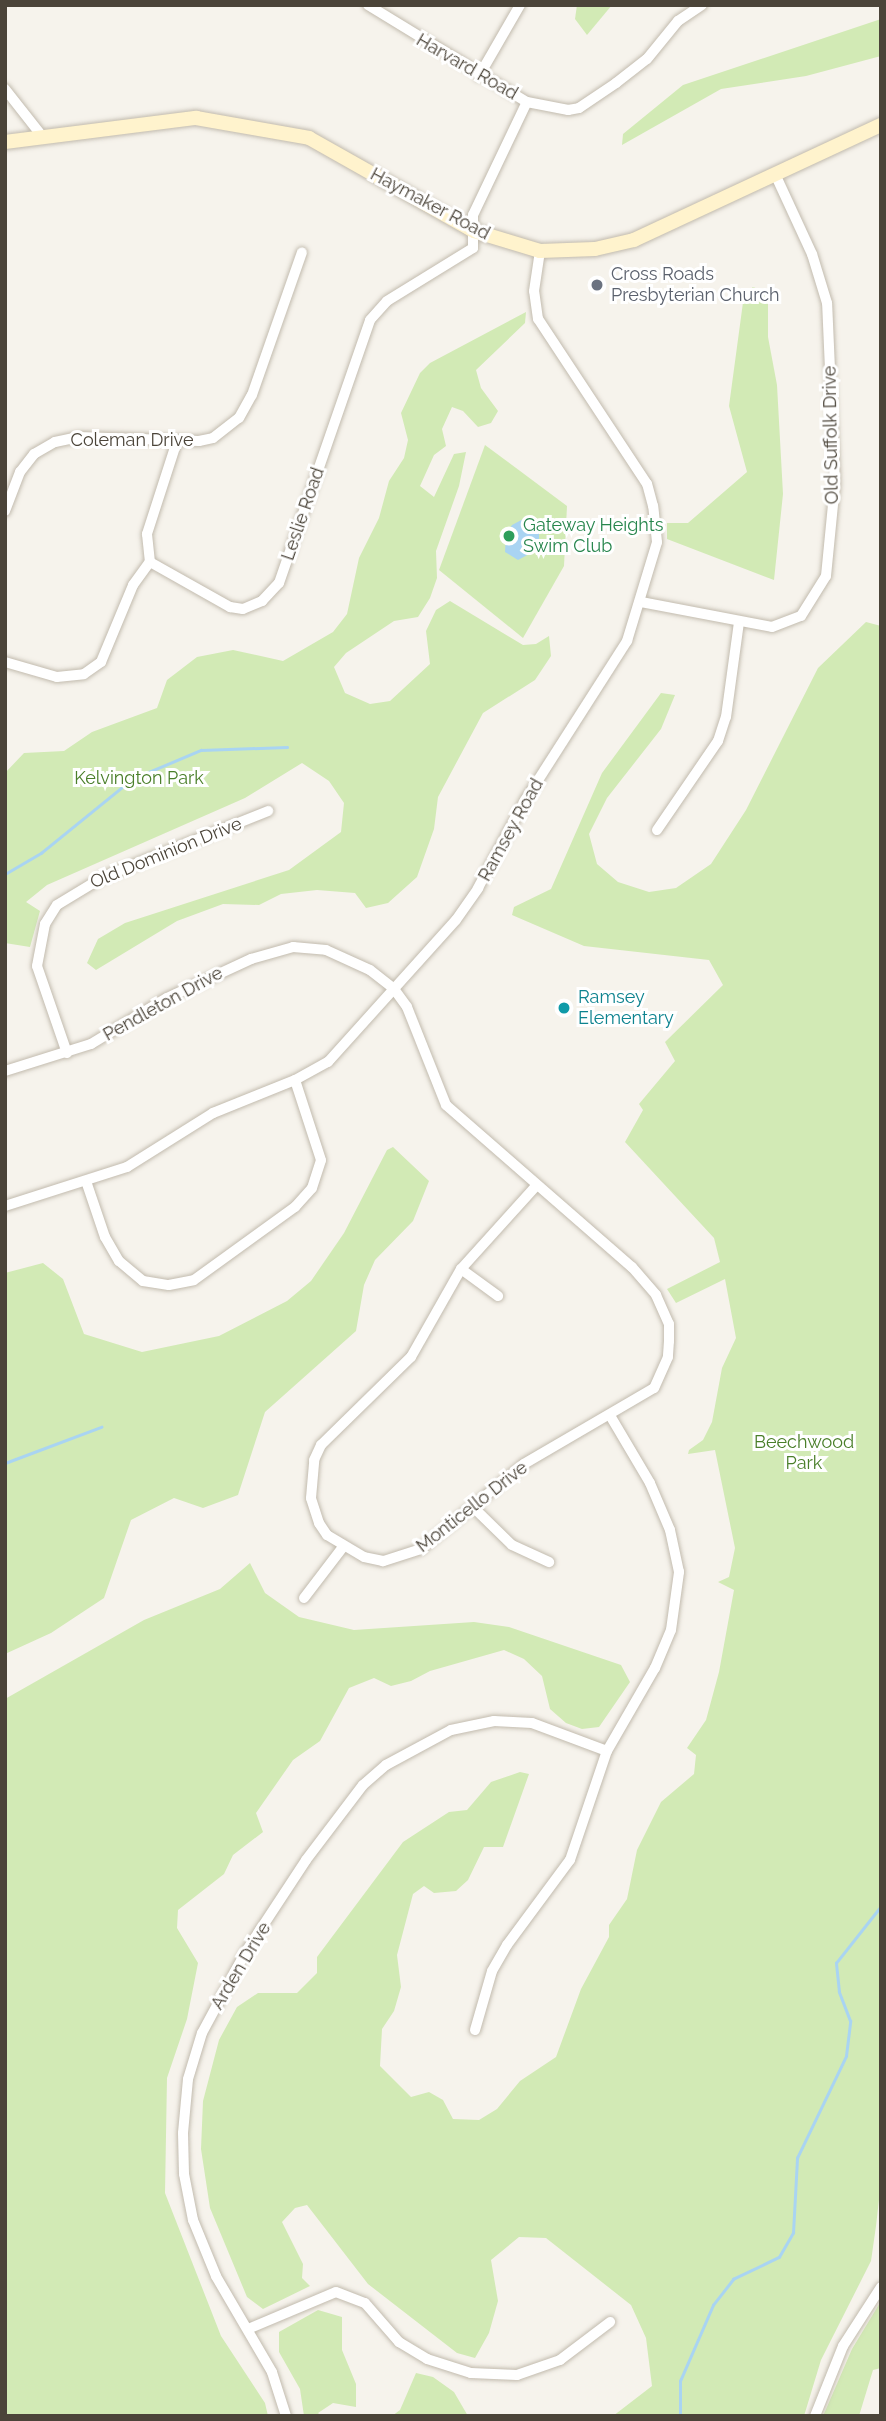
<!DOCTYPE html>
<style>
body{margin:0}
#map{position:relative;width:886px;height:2421px;overflow:hidden;background:#f6f3ec;font-family:Raleway,sans-serif}
div>[style]{position:absolute}
[style*='--x']{left:calc(var(--x)*1px);top:calc(var(--y)*1px);width:calc(var(--w)*1px);rotate:calc(var(--a)*1deg)}
.green>*{inset:0;background:#d2eab5}
.water>*{inset:0;background:#a9d4f2}
.stream>*{height:2.5px;margin:-1.25px;padding:0 1.25px;transform-origin:1.25px;border-radius:1.25px;background:#a9d4f2}
.roads{filter:drop-shadow(0 0 2px #c2bbae) drop-shadow(0 0 2px #c2bbae)}
.street>*{height:10px;margin:-5px;padding:0 5px;transform-origin:5px;border-radius:5px;background:#fff}
.secondary>*{height:14px;margin:-7px;padding:0 7px;transform-origin:7px;border-radius:7px;background:#fff3cd}
.dots>*{width:19px;height:19px;translate:-50% -50%;box-sizing:border-box;border:4px solid #fff;border-radius:50%}
span{translate:-50% -50%;white-space:nowrap;text-align:center;line-height:1.15;-webkit-text-stroke:6px #fff;paint-order:stroke}
.street-label{font-size:18px;color:#4b4439}
.worship-label{font-size:18px;color:#5b616d}
.left{translate:0 -50%;text-align:left}
.leisure-label{font-size:18px;color:#27864d}
.park-label{font-size:18px;color:#4a7f2a}
.culture-label{font-size:18px;color:#0d838f}
.frame{position:absolute;inset:0;border:7px solid #4b4439;pointer-events:none}
</style>
<div id="map">
<div class="green">
<i style="clip-path:polygon(577px 5px,612px 5px,587px 35px,575px 19px)"></i>
<i style="clip-path:polygon(881px 19px,881px 56px,806px 76px,721px 89px,622px 145px,623px 134px,683px 85px)"></i>
<i style="clip-path:polygon(753px 287px,768px 293px,768px 337px,777px 385px,783px 494px,774px 580px,667px 539px,667px 523px,688px 523px,747px 472px,729px 406px,744px 295px)"></i>
<i style="clip-path:polygon(526px 312px,525px 323px,476px 370px,481px 388px,498px 411px,491px 423px,478px 427px,463px 411px,452px 407px,442px 429px,446px 446px,434px 455px,420px 486px,434px 497px,454px 454px,466px 452px,459px 486px,436px 551px,437px 578px,430px 598px,418px 617px,394px 621px,346px 653px,334px 667px,345px 693px,370px 704px,390px 701px,430px 664px,426px 631px,436px 610px,450px 601px,523px 645px,536px 644px,549px 636px,551px 656px,535px 680px,483px 713px,438px 797px,434px 829px,417px 877px,388px 903px,366px 908px,355px 893px,317px 890px,281px 894px,259px 905px,223px 904px,177px 921px,96px 970px,87px 963px,98px 939px,125px 923px,289px 870px,341px 832px,344px 803px,329px 781px,302px 763px,245px 798px,47px 885px,26px 902px,40px 911px,30px 947px,5px 943px,5px 773px,24px 753px,64px 751px,92px 732px,157px 708px,167px 680px,197px 657px,233px 650px,283px 661px,333px 632px,347px 614px,359px 558px,379px 518px,389px 481px,404px 458px,408px 440px,401px 413px,420px 373px,430px 363px)"></i>
<i style="clip-path:polygon(485px 445px,567px 506px,564px 566px,523px 638px,439px 570px)"></i>
<i style="clip-path:polygon(866px 622px,881px 626px,881px 2182px,876px 2226px,871px 2261px,821px 2360px,804px 2416px,613px 2416px,652px 2386px,646px 2338px,631px 2305px,546px 2238px,519px 2237px,491px 2260px,498px 2301px,489px 2333px,475px 2358px,457px 2353px,368px 2284px,307px 2205px,295px 2208px,282px 2222px,303px 2264px,302px 2278px,310px 2286px,263px 2309px,247px 2297px,210px 2208px,201px 2149px,203px 2101px,219px 2040px,237px 2007px,258px 1993px,297px 1993px,317px 1973px,317px 1957px,403px 1842px,449px 1812px,467px 1810px,491px 1782px,520px 1772px,529px 1774px,503px 1847px,484px 1847px,468px 1880px,456px 1891px,434px 1893px,424px 1886px,413px 1894px,397px 1955px,401px 1987px,394px 2011px,382px 2029px,380px 2066px,411px 2097px,429px 2092px,443px 2100px,453px 2119px,479px 2120px,497px 2109px,520px 2081px,556px 2057px,581px 1989px,609px 1937px,609px 1925px,627px 1899px,637px 1850px,661px 1802px,694px 1774px,696px 1755px,687px 1748px,706px 1720px,719px 1672px,734px 1590px,718px 1582px,729px 1577px,735px 1548px,715px 1450px,688px 1454px,689px 1450px,703px 1440px,712px 1422px,722px 1368px,736px 1338px,725px 1279px,676px 1303px,667px 1289px,720px 1262px,714px 1238px,625px 1142px,643px 1110px,639px 1104px,675px 1061px,665px 1042px,723px 985px,709px 960px,584px 946px,512px 915px,514px 907px,551px 889px,602px 773px,661px 693px,675px 695px,661px 729px,607px 798px,589px 834px,597px 864px,618px 882px,649px 892px,676px 888px,711px 864px,746px 810px,818px 668px)"></i>
<i style="clip-path:polygon(393px 1147px,429px 1181px,413px 1221px,375px 1260px,364px 1285px,356px 1331px,265px 1412px,238px 1495px,203px 1508px,174px 1498px,131px 1520px,104px 1598px,51px 1633px,5px 1654px,5px 1273px,43px 1263px,63px 1279px,84px 1334px,142px 1352px,219px 1336px,287px 1301px,311px 1281px,344px 1233px,387px 1150px)"></i>
<i style="clip-path:polygon(250px 1563px,265px 1593px,299px 1617px,354px 1630px,474px 1622px,509px 1627px,621px 1665px,630px 1682px,599px 1727px,582px 1729px,566px 1723px,550px 1709px,542px 1676px,524px 1659px,504px 1650px,430px 1671px,411px 1681px,391px 1686px,374px 1678px,349px 1688px,320px 1741px,293px 1760px,256px 1813px,263px 1832px,233px 1855px,224px 1874px,178px 1910px,177px 1928px,198px 1963px,187px 2019px,167px 2078px,165px 2193px,221px 2336px,265px 2403px,268px 2416px,5px 2416px,5px 1699px,144px 1620px,220px 1589px)"></i>
<i style="clip-path:polygon(881px 2301px,881px 2368px,873px 2370px,859px 2416px,823px 2416px,852px 2349px)"></i>
<i style="clip-path:polygon(318px 2310px,342px 2317px,342px 2350px,356px 2384px,356px 2407px,333px 2403px,318px 2413px,321px 2416px,304px 2416px,300px 2389px,279px 2352px,279px 2332px)"></i>
<i style="clip-path:polygon(416px 2373px,433px 2377px,454px 2392px,468px 2416px,392px 2416px,400px 2410px)"></i>
</div>
<div class="water">
<i style="clip-path:polygon(527px 517px,539px 524px,539px 541px,533px 552px,518px 560px,505px 552px,506px 535px,512px 525px)"></i>
</div>
<div class="stream">
<i style="--x:5;--y:874;--w:42;--a:-30.3"></i>
<i style="--x:41;--y:853;--w:117;--a:-39.1"></i>
<i style="--x:132;--y:779;--w:75;--a:-22.8"></i>
<i style="--x:201;--y:750;--w:86;--a:-2"></i>
<i style="--x:5;--y:1463;--w:103;--a:-20.6"></i>
<i style="--x:680;--y:2416;--w:35;--a:-90"></i>
<i style="--x:680;--y:2381;--w:83;--a:-66.5"></i>
<i style="--x:713;--y:2305;--w:33;--a:-52"></i>
<i style="--x:733;--y:2279;--w:51;--a:-25.6"></i>
<i style="--x:779;--y:2257;--w:28;--a:-60"></i>
<i style="--x:793;--y:2233;--w:75;--a:-86.9"></i>
<i style="--x:797;--y:2158;--w:113;--a:-64.3"></i>
<i style="--x:846;--y:2056;--w:35;--a:-83"></i>
<i style="--x:850;--y:2021;--w:31;--a:-111"></i>
<i style="--x:839;--y:1992;--w:29;--a:-96"></i>
<i style="--x:836;--y:1963;--w:73;--a:-51.7"></i>
</div>
<div class="roads">
<div class="street">
<i style="--x:368;--y:5;--w:186;--a:31.4"></i>
<i style="--x:527;--y:102;--w:42;--a:11"></i>
<i style="--x:568;--y:110;--w:11;--a:-10"></i>
<i style="--x:579;--y:108;--w:45;--a:-34"></i>
<i style="--x:616;--y:83;--w:39;--a:-38"></i>
<i style="--x:647;--y:59;--w:49;--a:-50.8"></i>
<i style="--x:678;--y:21;--w:29;--a:-34"></i>
<i style="--x:479;--y:76;--w:82;--a:-60"></i>
<i style="--x:5;--y:89;--w:60;--a:51.8"></i>
<i style="--x:177;--y:441;--w:98;--a:107.9"></i>
<i style="--x:147;--y:534;--w:28;--a:84"></i>
<i style="--x:150;--y:562;--w:92;--a:29.4"></i>
<i style="--x:230;--y:607;--w:13;--a:9"></i>
<i style="--x:243;--y:609;--w:21;--a:-23"></i>
<i style="--x:262;--y:601;--w:25;--a:-47"></i>
<i style="--x:279;--y:583;--w:278;--a:-70.9"></i>
<i style="--x:370;--y:320;--w:25;--a:-48"></i>
<i style="--x:387;--y:301;--w:101;--a:-31.6"></i>
<i style="--x:473;--y:248;--w:33;--a:-90"></i>
<i style="--x:473;--y:215;--w:125;--a:-64.5"></i>
<i style="--x:5;--y:511;--w:42;--a:-69"></i>
<i style="--x:20;--y:472;--w:23;--a:-52"></i>
<i style="--x:34;--y:454;--w:24;--a:-30"></i>
<i style="--x:55;--y:442;--w:24;--a:-12"></i>
<i style="--x:78;--y:437;--w:121;--a:1.9"></i>
<i style="--x:199;--y:441;--w:14;--a:-12"></i>
<i style="--x:213;--y:438;--w:33;--a:-38"></i>
<i style="--x:239;--y:418;--w:26;--a:-61"></i>
<i style="--x:252;--y:395;--w:151;--a:-70.7"></i>
<i style="--x:641;--y:602;--w:133;--a:10.8"></i>
<i style="--x:772;--y:627;--w:31;--a:-21"></i>
<i style="--x:801;--y:616;--w:47;--a:-58"></i>
<i style="--x:826;--y:576;--w:92;--a:-84.4"></i>
<i style="--x:835;--y:484;--w:181;--a:-92.5"></i>
<i style="--x:827;--y:303;--w:51;--a:-107"></i>
<i style="--x:812;--y:254;--w:86;--a:-114.8"></i>
<i style="--x:5;--y:662;--w:54;--a:16.1"></i>
<i style="--x:57;--y:677;--w:27;--a:-6"></i>
<i style="--x:84;--y:674;--w:21;--a:-35"></i>
<i style="--x:101;--y:662;--w:83;--a:-67.4"></i>
<i style="--x:133;--y:585;--w:29;--a:-54"></i>
<i style="--x:657;--y:830;--w:108;--a:-55.6"></i>
<i style="--x:718;--y:741;--w:25;--a:-72"></i>
<i style="--x:726;--y:717;--w:96;--a:-82.2"></i>
<i style="--x:67;--y:1053;--w:92;--a:-109"></i>
<i style="--x:37;--y:966;--w:43;--a:-79.2"></i>
<i style="--x:45;--y:924;--w:22;--a:-58"></i>
<i style="--x:57;--y:905;--w:54;--a:-31.3"></i>
<i style="--x:103;--y:877;--w:178;--a:-21.8"></i>
<i style="--x:5;--y:1071;--w:90;--a:-17.4"></i>
<i style="--x:91;--y:1044;--w:89;--a:-31.2"></i>
<i style="--x:167;--y:998;--w:93;--a:-24.9"></i>
<i style="--x:251;--y:959;--w:44;--a:-15.9"></i>
<i style="--x:293;--y:947;--w:33;--a:5"></i>
<i style="--x:326;--y:950;--w:48;--a:24.4"></i>
<i style="--x:370;--y:970;--w:31;--a:38"></i>
<i style="--x:394;--y:989;--w:22;--a:54"></i>
<i style="--x:407;--y:1007;--w:105;--a:68.3"></i>
<i style="--x:446;--y:1105;--w:247;--a:41.1"></i>
<i style="--x:632;--y:1267;--w:37;--a:49"></i>
<i style="--x:656;--y:1295;--w:32;--a:66"></i>
<i style="--x:669;--y:1324;--w:17;--a:90"></i>
<i style="--x:669;--y:1341;--w:16;--a:94"></i>
<i style="--x:668;--y:1357;--w:34;--a:114"></i>
<i style="--x:654;--y:1388;--w:151;--a:149.7"></i>
<i style="--x:524;--y:1464;--w:134;--a:140.5"></i>
<i style="--x:421;--y:1549;--w:40;--a:162"></i>
<i style="--x:383;--y:1561;--w:19;--a:-168"></i>
<i style="--x:364;--y:1557;--w:43;--a:-149.3"></i>
<i style="--x:327;--y:1535;--w:14;--a:-124"></i>
<i style="--x:319;--y:1523;--w:26;--a:-108"></i>
<i style="--x:311;--y:1498;--w:38;--a:-85"></i>
<i style="--x:314;--y:1460;--w:17;--a:-65"></i>
<i style="--x:321;--y:1445;--w:126;--a:-44.4"></i>
<i style="--x:411;--y:1357;--w:101;--a:-60.4"></i>
<i style="--x:461;--y:1269;--w:113;--a:-47.9"></i>
<i style="--x:86;--y:1181;--w:59;--a:71.3"></i>
<i style="--x:105;--y:1237;--w:28;--a:60"></i>
<i style="--x:119;--y:1261;--w:31;--a:40"></i>
<i style="--x:143;--y:1281;--w:26;--a:9"></i>
<i style="--x:169;--y:1285;--w:25;--a:-11"></i>
<i style="--x:194;--y:1280;--w:125;--a:-35.9"></i>
<i style="--x:295;--y:1207;--w:25;--a:-48"></i>
<i style="--x:312;--y:1188;--w:29;--a:-72"></i>
<i style="--x:321;--y:1160;--w:84;--a:-108"></i>
<i style="--x:5;--y:1206;--w:128;--a:-17.7"></i>
<i style="--x:127;--y:1167;--w:102;--a:-32.1"></i>
<i style="--x:213;--y:1113;--w:88;--a:-21.9"></i>
<i style="--x:295;--y:1080;--w:38;--a:-29"></i>
<i style="--x:328;--y:1062;--w:191;--a:-48"></i>
<i style="--x:456;--y:920;--w:39;--a:-55"></i>
<i style="--x:478;--y:888;--w:101;--a:-61.7"></i>
<i style="--x:526;--y:799;--w:188;--a:-57.4"></i>
<i style="--x:627;--y:641;--w:103;--a:-73.1"></i>
<i style="--x:657;--y:542;--w:36;--a:-96"></i>
<i style="--x:653;--y:506;--w:23;--a:-105"></i>
<i style="--x:647;--y:484;--w:198;--a:-123.4"></i>
<i style="--x:538;--y:319;--w:28;--a:-98"></i>
<i style="--x:534;--y:291;--w:40;--a:-81.5"></i>
<i style="--x:461;--y:1269;--w:46;--a:36.1"></i>
<i style="--x:473;--y:1507;--w:54;--a:44.3"></i>
<i style="--x:512;--y:1545;--w:41;--a:24.7"></i>
<i style="--x:304;--y:1598;--w:64;--a:-52.6"></i>
<i style="--x:475;--y:2030;--w:61;--a:-73.9"></i>
<i style="--x:492;--y:1971;--w:30;--a:-60"></i>
<i style="--x:507;--y:1945;--w:106;--a:-53.5"></i>
<i style="--x:570;--y:1860;--w:115;--a:-71.3"></i>
<i style="--x:607;--y:1751;--w:96;--a:-60"></i>
<i style="--x:655;--y:1668;--w:41;--a:-67.2"></i>
<i style="--x:671;--y:1630;--w:59;--a:-82.1"></i>
<i style="--x:679;--y:1572;--w:43;--a:-102.1"></i>
<i style="--x:670;--y:1530;--w:51;--a:-113.1"></i>
<i style="--x:650;--y:1483;--w:77;--a:-120.6"></i>
<i style="--x:248;--y:2329;--w:95;--a:-22.8"></i>
<i style="--x:336;--y:2292;--w:31;--a:21"></i>
<i style="--x:365;--y:2303;--w:52;--a:48.9"></i>
<i style="--x:399;--y:2342;--w:33;--a:31"></i>
<i style="--x:427;--y:2359;--w:46;--a:17.7"></i>
<i style="--x:471;--y:2373;--w:46;--a:2.5"></i>
<i style="--x:517;--y:2375;--w:46;--a:-19.2"></i>
<i style="--x:560;--y:2360;--w:63;--a:-37.2"></i>
<i style="--x:286;--y:2416;--w:46;--a:-107.7"></i>
<i style="--x:272;--y:2372;--w:111;--a:-120.3"></i>
<i style="--x:216;--y:2276;--w:61;--a:-112.3"></i>
<i style="--x:193;--y:2220;--w:47;--a:-101.1"></i>
<i style="--x:184;--y:2174;--w:41;--a:-91.4"></i>
<i style="--x:183;--y:2133;--w:54;--a:-84.7"></i>
<i style="--x:188;--y:2079;--w:48;--a:-73.1"></i>
<i style="--x:202;--y:2033;--w:91;--a:-61.7"></i>
<i style="--x:245;--y:1953;--w:111;--a:-56.7"></i>
<i style="--x:306;--y:1860;--w:94;--a:-52.8"></i>
<i style="--x:363;--y:1785;--w:30;--a:-41"></i>
<i style="--x:386;--y:1765;--w:74;--a:-28.3"></i>
<i style="--x:451;--y:1730;--w:44;--a:-11.8"></i>
<i style="--x:494;--y:1721;--w:38;--a:3"></i>
<i style="--x:532;--y:1723;--w:80;--a:20.5"></i>
<i style="--x:815;--y:2416;--w:75;--a:-68.2"></i>
<i style="--x:843;--y:2346;--w:70;--a:-57.2"></i>
</div>
<div class="secondary">
<i style="--x:5;--y:142;--w:193;--a:-7.2"></i>
<i style="--x:196;--y:118;--w:115;--a:10"></i>
<i style="--x:309;--y:138;--w:189;--a:29.4"></i>
<i style="--x:474;--y:231;--w:69;--a:16.9"></i>
<i style="--x:540;--y:251;--w:55;--a:-2.1"></i>
<i style="--x:595;--y:249;--w:40;--a:-13"></i>
<i style="--x:634;--y:240;--w:272;--a:-25"></i>
</div>
</div>
<div class="dots">
<i style="left:597px;top:285px;background:#6b7280"></i>
<i style="left:509px;top:536px;background:#2e9e5b"></i>
<i style="left:564px;top:1008px;background:#0f9aa8"></i>
</div>
<div class="street-label">
<span style="left:467px;top:67px;rotate:30deg">Harvard Road</span>
<span style="left:430px;top:204px;rotate:28deg">Haymaker Road</span>
<span style="left:831px;top:435px;rotate:-91deg">Old Suffolk Drive</span>
<span style="left:132px;top:440px">Coleman Drive</span>
<span style="left:303px;top:514px;rotate:-71deg">Leslie Road</span>
<span style="left:511px;top:830px;rotate:-61deg">Ramsey Road</span>
<span style="left:166px;top:853px;rotate:-22deg">Old Dominion Drive</span>
<span style="left:163px;top:1004px;rotate:-29deg">Pendleton Drive</span>
<span style="left:472px;top:1507px;rotate:-38deg">Monticello Drive</span>
<span style="left:241px;top:1966px;rotate:-59deg">Arden Drive</span>
</div>
<div class="worship-label">
<span class="left" style="left:611px;top:285px">Cross Roads<br>Presbyterian Church</span>
</div>
<div class="leisure-label">
<span class="left" style="left:523px;top:536px">Gateway Heights<br>Swim Club</span>
</div>
<div class="park-label">
<span style="left:139px;top:778px">Kelvington Park</span>
<span style="left:804px;top:1453px">Beechwood<br>Park</span>
</div>
<div class="culture-label">
<span class="left" style="left:578px;top:1008px">Ramsey<br>Elementary</span>
</div>
<div class="frame"></div>
</div>
